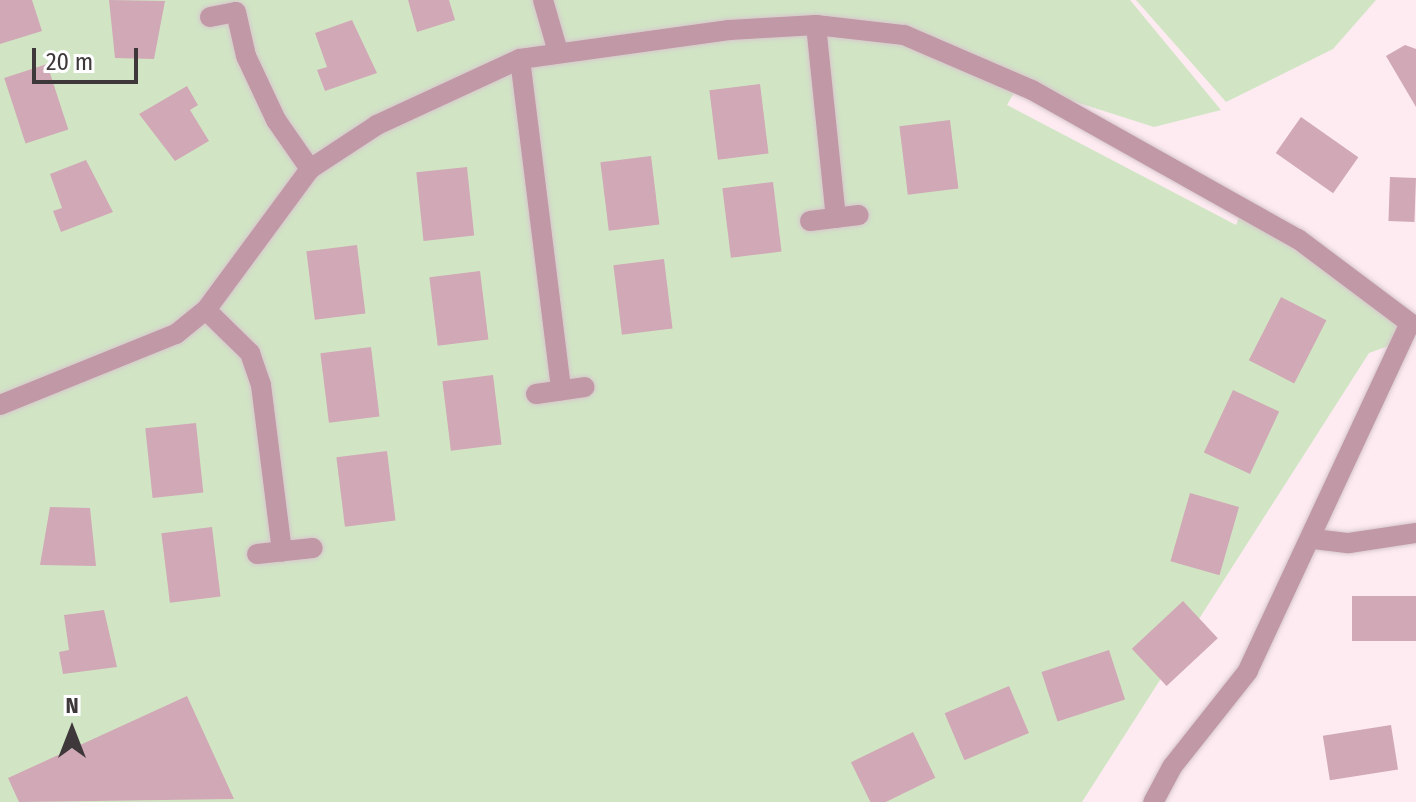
<!DOCTYPE html>
<style>
body{margin:0}
#map{position:relative;width:1416px;height:802px;overflow:hidden;background:#fdebf1;font-family:"Fira Sans Condensed",sans-serif}
div>[style]{position:absolute}
[style*='--x']{left:calc(var(--x)*1px);top:calc(var(--y)*1px);width:calc(var(--w)*1px);rotate:calc(var(--a)*1deg)}
.green>*{inset:0;background:#d1e5c5}
.building>*{inset:0;background:#d1a8b6;transform-origin:0 0}
.roads{filter:drop-shadow(0 0 2px #d7c7cc) drop-shadow(0 0 2px #d7c7cc)}
.street>*{height:20px;margin:-10px;padding:0 10px;transform-origin:10px;border-radius:10px;background:#c098a6}
span{translate:-50% -50%;white-space:nowrap;text-align:center;line-height:1.15;-webkit-text-stroke:6px #fff;paint-order:stroke}
.north{position:absolute;left:32px;top:690px;width:80px;height:80px;-webkit-text-stroke:6px #fff;paint-order:stroke;rotate:0deg;font-size:22px;font-weight:700;line-height:32px;text-align:center;color:#3f383a}
.north::after{content:'';display:block;margin:auto;width:28px;height:36px;background:#3f383a;clip-path:polygon(50% 0,100% 100%,50% 72%,0 100%)}
.scale{position:absolute;left:32px;top:48px;width:106px;height:36px;box-sizing:border-box;border:4px solid #3f383a;border-top:0;padding-left:10px;font-size:24px;line-height:28px;white-space:nowrap;color:#3f383a;-webkit-text-stroke:6px #fff;paint-order:stroke}
</style>
<div id="map">
<div class="green">
<i style="clip-path:polygon(0 0,1130px 0,1221px 110px,1154px 127px,1019px 84px,1007px 105px,1236px 225px,1240px 215px,1410px 323px,1402px 341px,1369px 353px,1082px 802px,0 802px)"></i>
<i style="clip-path:polygon(1136px 0,1376px 0,1333px 49px,1226px 102px)"></i>
</div>
<div class="building">
<i style="clip-path:polygon(0 0,32px 0,42px 31px,0 44px)"></i>
<i style="clip-path:polygon(109px 0,165px 1px,154px 59px,115px 58px)"></i>
<i style="clip-path:polygon(408px 0,449px 0,455px 20px,417px 32px)"></i>
<i style="clip-path:polygon(352px 20px,377px 73px,325px 91px,317px 70px,327px 67px,315px 33px)"></i>
<i style="clip-path:polygon(1405px 45px,1416px 49px,1416px 107px,1386px 56px)"></i>
<i style="left:47px;top:64px;width:69px;height:45px;rotate:72deg"></i>
<i style="left:760px;top:84px;width:70px;height:51px;rotate:83deg"></i>
<i style="clip-path:polygon(187px 86px,198px 105px,190px 110px,209px 141px,175px 161px,139px 114px)"></i>
<i style="left:1301px;top:117px;width:70px;height:44px;rotate:35deg"></i>
<i style="left:950px;top:120px;width:69px;height:51px;rotate:83deg"></i>
<i style="left:651px;top:156px;width:69px;height:51px;rotate:83deg"></i>
<i style="clip-path:polygon(86px 160px,113px 212px,61px 232px,53px 211px,62px 208px,50px 174px)"></i>
<i style="left:467px;top:167px;width:69px;height:51px;rotate:84deg"></i>
<i style="left:1390px;top:177px;width:26px;height:44px;rotate:2deg"></i>
<i style="left:773px;top:182px;width:70px;height:51px;rotate:83deg"></i>
<i style="left:357px;top:245px;width:69px;height:51px;rotate:83deg"></i>
<i style="left:664px;top:259px;width:70px;height:51px;rotate:83deg"></i>
<i style="left:480px;top:271px;width:69px;height:51px;rotate:83deg"></i>
<i style="left:1281px;top:297px;width:51px;height:71px;rotate:27deg"></i>
<i style="left:371px;top:347px;width:70px;height:51px;rotate:83deg"></i>
<i style="left:493px;top:375px;width:70px;height:51px;rotate:83deg"></i>
<i style="left:1233px;top:390px;width:51px;height:69px;rotate:25deg"></i>
<i style="left:196px;top:423px;width:70px;height:51px;rotate:84deg"></i>
<i style="left:387px;top:451px;width:70px;height:51px;rotate:83deg"></i>
<i style="left:1190px;top:493px;width:51px;height:71px;rotate:16deg"></i>
<i style="clip-path:polygon(50px 507px,90px 508px,96px 566px,40px 565px)"></i>
<i style="left:212px;top:527px;width:70px;height:51px;rotate:83deg"></i>
<i style="left:1416px;top:596px;width:45px;height:64px;rotate:90deg"></i>
<i style="left:1183px;top:601px;width:51px;height:70px;rotate:47deg"></i>
<i style="clip-path:polygon(104px 610px,117px 667px,63px 674px,59px 652px,69px 650px,64px 615px)"></i>
<i style="left:1109px;top:650px;width:52px;height:71px;rotate:72deg"></i>
<i style="left:1009px;top:686px;width:51px;height:70px;rotate:67deg"></i>
<i style="clip-path:polygon(187px 696px,234px 799px,19px 802px,8px 778px)"></i>
<i style="left:1391px;top:725px;width:45px;height:69px;rotate:81deg"></i>
<i style="left:913px;top:732px;width:51px;height:69px;rotate:64deg"></i>
</div>
<div class="roads">
<div class="street">
<i style="--x:543;--y:0;--w:54;--a:73.9"></i>
<i style="--x:210;--y:17;--w:26;--a:-11"></i>
<i style="--x:236;--y:12;--w:45;--a:77.2"></i>
<i style="--x:246;--y:56;--w:71;--a:64.9"></i>
<i style="--x:276;--y:120;--w:60;--a:55.2"></i>
<i style="--x:816;--y:25;--w:194;--a:84.1"></i>
<i style="--x:520;--y:59;--w:334;--a:82.9"></i>
<i style="--x:810;--y:221;--w:49;--a:-7"></i>
<i style="--x:206;--y:310;--w:62;--a:44.3"></i>
<i style="--x:250;--y:353;--w:34;--a:71"></i>
<i style="--x:261;--y:385;--w:168;--a:82.8"></i>
<i style="--x:536;--y:394;--w:49;--a:-8.1"></i>
<i style="--x:0;--y:405;--w:190;--a:-22"></i>
<i style="--x:176;--y:334;--w:38;--a:-39"></i>
<i style="--x:206;--y:310;--w:175;--a:-53.6"></i>
<i style="--x:310;--y:169;--w:80;--a:-33.3"></i>
<i style="--x:377;--y:125;--w:157;--a:-24.8"></i>
<i style="--x:520;--y:59;--w:211;--a:-7.9"></i>
<i style="--x:729;--y:30;--w:87;--a:-3.3"></i>
<i style="--x:816;--y:25;--w:89;--a:6.5"></i>
<i style="--x:904;--y:35;--w:139;--a:23.3"></i>
<i style="--x:1032;--y:90;--w:305;--a:29.3"></i>
<i style="--x:1298;--y:239;--w:140;--a:36.9"></i>
<i style="--x:1410;--y:323;--w:384;--a:115"></i>
<i style="--x:1248;--y:671;--w:122;--a:128.4"></i>
<i style="--x:1172;--y:767;--w:40;--a:118"></i>
<i style="--x:1314;--y:539;--w:35;--a:7"></i>
<i style="--x:1349;--y:543;--w:68;--a:-8.5"></i>
<i style="--x:257;--y:554;--w:56;--a:-6.1"></i>
</div>
</div>
<div class="north">N</div>
<div class="scale">20 m</div>
</div>
